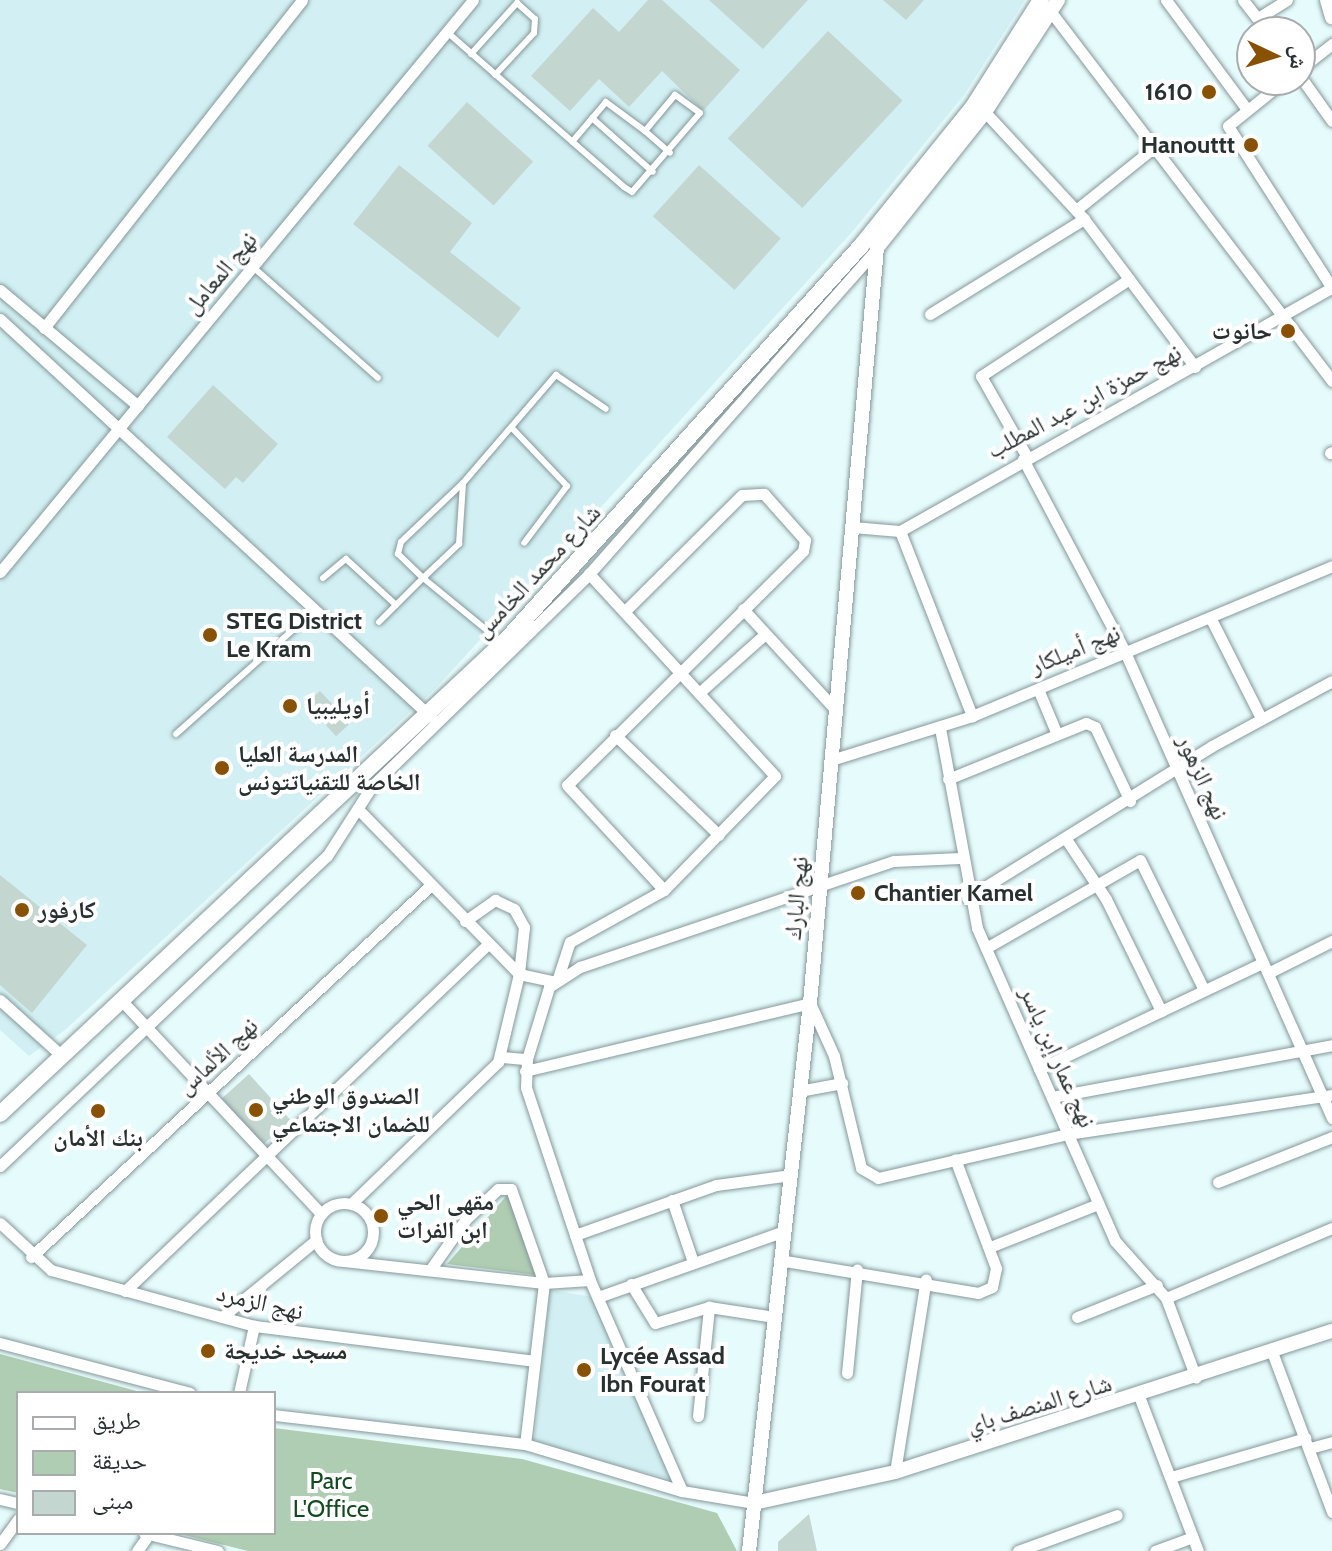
<!DOCTYPE html>
<meta charset="utf-8">
<style>
body{margin:0}
#map{position:relative;width:1332px;height:1551px;overflow:hidden;background:#e6fbfc;font-family:Cabin,"Noto Naskh Arabic",sans-serif}
div>[style]{position:absolute}
[style*='--x']{left:calc(var(--x)*1px);top:calc(var(--y)*1px);width:calc(var(--w)*1px);rotate:calc(var(--a)*1deg)}
.built>*{inset:0;background:#d2f0f3}
.green>*{inset:0;background:#afcdb2}
.building>*{inset:0;background:#c3d6d0;transform-origin:0 0}
.roads{filter:drop-shadow(0 0 2px #85989a) drop-shadow(0 0 2px #85989a)}
.service>*{height:6px;margin:-3px;padding:0 3px;transform-origin:3px;border-radius:3px;background:#fff}
.minor>*{height:11px;margin:-5.5px;padding:0 5.5px;transform-origin:5.5px;border-radius:5.5px;background:#fff}
.minor>.ring{margin:-5.5px;padding:0;box-sizing:content-box;background:none;border:11px solid #fff;border-radius:50%}
.tertiary>*{height:14px;margin:-7px;padding:0 7px;transform-origin:7px;border-radius:7px;background:#fff}
.secondary>*{height:16px;margin:-8px;padding:0 8px;transform-origin:8px;border-radius:8px;background:#fff}
.dots>*{width:22px;height:22px;translate:-50% -50%;box-sizing:border-box;border:4px solid #fff;border-radius:50%}
span{translate:-50% -50%;white-space:nowrap;text-align:center;line-height:1.15;-webkit-text-stroke:8px #fff;paint-order:stroke}
.poi-label{font-size:24px;color:#283030;font-weight:700}
.right{translate:-100% -50%;text-align:right}
.left{translate:0 -50%;text-align:left}
.street-label{font-size:24px;color:#283030}
.park-label{font-size:24px;color:#134b20}
.legend{position:absolute;left:16px;top:1391px;width:260px;height:144px;box-sizing:border-box;background:#fff;border:2px solid #a9acac;margin:0;padding:10px 14px;list-style:none;font-size:24px;color:#283030}
.legend li{display:flex;align-items:center;gap:16px;height:40px}
.legend b{width:40px;border:2px solid #a9acac}
.north{position:absolute;left:1236px;top:16px;width:80px;height:80px;box-sizing:border-box;background:#fff;border:2px solid #a9acac;border-radius:50%;rotate:94deg;font-size:22px;font-weight:700;line-height:32px;text-align:center;color:#283030}
.north::after{content:'';display:block;margin:auto;width:28px;height:36px;background:#895104;clip-path:polygon(50% 0,100% 100%,50% 72%,0 100%)}
</style>
<div id="map">
<div class="built">
<i style="clip-path:polygon(0 0,1025px 0,964px 95px,853px 231px,436px 688px,65px 1030px,29px 1056px,0 1030px)"></i>
<i style="clip-path:polygon(550px 1290px,593px 1297px,675px 1480px,534px 1444px)"></i>
</div>
<div class="green">
<i style="clip-path:polygon(509px 1193px,536px 1275px,447px 1264px)"></i>
<i style="clip-path:polygon(0 1354px,144px 1393px,18px 1393px,18px 1493px,0 1489px)"></i>
<i style="clip-path:polygon(274px 1428px,522px 1459px,717px 1513px,737px 1551px,248px 1551px,176px 1533px,274px 1533px)"></i>
</div>
<div class="building">
<i style="clip-path:polygon(648px 0,662px 0,740px 70px,703px 111px,662px 71px,629px 107px,599px 79px,570px 111px,531px 76px,593px 8px,619px 32px)"></i>
<i style="clip-path:polygon(709px 0,808px 0,763px 49px)"></i>
<i style="clip-path:polygon(883px 0,924px 0,906px 20px)"></i>
<i style="left:828px;top:31px;width:102px;height:147px;rotate:43deg"></i>
<i style="left:467px;top:102px;width:89px;height:59px;rotate:42deg"></i>
<i style="clip-path:polygon(399px 165px,472px 223px,450px 252px,521px 308px,498px 338px,353px 224px)"></i>
<i style="left:699px;top:165px;width:110px;height:69px;rotate:42deg"></i>
<i style="clip-path:polygon(213px 385px,278px 444px,243px 483px,236px 477px,225px 489px,167px 437px)"></i>
<i style="left:320px;top:691px;width:44px;height:19px;rotate:47deg"></i>
<i style="clip-path:polygon(0 875px,87px 945px,32px 1013px,0 985px)"></i>
<i style="left:249px;top:1074px;width:62px;height:37px;rotate:48deg"></i>
<i style="clip-path:polygon(809px 1514px,817px 1551px,778px 1551px,778px 1542px)"></i>
</div>
<div class="roads">
<div class="service">
<i style="--x:447;--y:32;--w:235;--a:41.2"></i>
<i style="--x:624;--y:187;--w:9;--a:32"></i>
<i style="--x:632;--y:192;--w:104;--a:-49.3"></i>
<i style="--x:700;--y:113;--w:31;--a:-144"></i>
<i style="--x:675;--y:95;--w:47;--a:129.8"></i>
<i style="--x:645;--y:131;--w:49;--a:-143.4"></i>
<i style="--x:606;--y:102;--w:52;--a:130.4"></i>
<i style="--x:471;--y:54;--w:69;--a:-48"></i>
<i style="--x:517;--y:3;--w:24;--a:42"></i>
<i style="--x:535;--y:19;--w:14;--a:94"></i>
<i style="--x:534;--y:33;--w:57;--a:132.9"></i>
<i style="--x:592;--y:118;--w:81;--a:41.5"></i>
<i style="--x:645;--y:131;--w:33;--a:41"></i>
<i style="--x:253;--y:267;--w:167;--a:41.6"></i>
<i style="--x:512;--y:428;--w:80;--a:46.5"></i>
<i style="--x:567;--y:486;--w:71;--a:127"></i>
<i style="--x:323;--y:578;--w:30;--a:-40"></i>
<i style="--x:346;--y:559;--w:68;--a:42.6"></i>
<i style="--x:379;--y:622;--w:62;--a:-45"></i>
<i style="--x:423;--y:578;--w:35;--a:-136"></i>
<i style="--x:398;--y:554;--w:12;--a:-76"></i>
<i style="--x:401;--y:542;--w:86;--a:-43.6"></i>
<i style="--x:500;--y:641;--w:99;--a:-140.7"></i>
<i style="--x:423;--y:578;--w:50;--a:-43.4"></i>
<i style="--x:459;--y:544;--w:61;--a:-86.2"></i>
<i style="--x:463;--y:483;--w:143;--a:-49.3"></i>
<i style="--x:556;--y:375;--w:60;--a:34.2"></i>
<i style="--x:176;--y:734;--w:186;--a:-41.7"></i>
</div>
<div class="minor">
<i style="--x:1166;--y:0;--w:134;--a:53.5"></i>
<i style="--x:1243;--y:0;--w:41;--a:52"></i>
<i style="--x:1051;--y:12;--w:464;--a:52.7"></i>
<i style="--x:1258;--y:18;--w:34;--a:-32"></i>
<i style="--x:1300;--y:69;--w:41;--a:-38"></i>
<i style="--x:1300;--y:76;--w:55;--a:54.6"></i>
<i style="--x:1285;--y:80;--w:73;--a:141.1"></i>
<i style="--x:1228;--y:126;--w:193;--a:57.3"></i>
<i style="--x:985;--y:112;--w:146;--a:47.2"></i>
<i style="--x:1084;--y:219;--w:185;--a:53.1"></i>
<i style="--x:1076;--y:210;--w:99;--a:-38.8"></i>
<i style="--x:0;--y:290;--w:180;--a:40"></i>
<i style="--x:930;--y:314;--w:181;--a:-31.7"></i>
<i style="--x:0;--y:319;--w:587;--a:42.72"></i>
<i style="--x:44;--y:328;--w:417;--a:-51.8"></i>
<i style="--x:1330;--y:453;--w:2;--a:-27"></i>
<i style="--x:1027;--y:457;--w:93;--a:-119.6"></i>
<i style="--x:981;--y:376;--w:177;--a:-33.2"></i>
<i style="--x:1023;--y:459;--w:218;--a:62.1"></i>
<i style="--x:1125;--y:652;--w:510;--a:66.05"></i>
<i style="--x:852;--y:527;--w:48;--a:4.8"></i>
<i style="--x:900;--y:531;--w:496;--a:-29.4"></i>
<i style="--x:900;--y:531;--w:199;--a:68.7"></i>
<i style="--x:0;--y:572;--w:742;--a:-50.41"></i>
<i style="--x:743;--y:609;--w:136;--a:47.4"></i>
<i style="--x:625;--y:611;--w:165;--a:-44.8"></i>
<i style="--x:742;--y:495;--w:22;--a:-3"></i>
<i style="--x:764;--y:494;--w:62;--a:48.3"></i>
<i style="--x:805;--y:540;--w:11;--a:100"></i>
<i style="--x:803;--y:551;--w:332;--a:135.2"></i>
<i style="--x:567;--y:785;--w:143;--a:47.3"></i>
<i style="--x:1211;--y:619;--w:111;--a:63.2"></i>
<i style="--x:1038;--y:689;--w:47;--a:67.3"></i>
<i style="--x:700;--y:692;--w:87;--a:-41.7"></i>
<i style="--x:940;--y:728;--w:203;--a:79.5"></i>
<i style="--x:977;--y:928;--w:342;--a:66.2"></i>
<i style="--x:1115;--y:1241;--w:76;--a:48.2"></i>
<i style="--x:1166;--y:1298;--w:85;--a:69.4"></i>
<i style="--x:615;--y:735;--w:144;--a:43.9"></i>
<i style="--x:831;--y:760;--w:148;--a:-17.3"></i>
<i style="--x:972;--y:716;--w:390;--a:-22.6"></i>
<i style="--x:948;--y:779;--w:149;--a:-22.1"></i>
<i style="--x:1086;--y:723;--w:10;--a:24"></i>
<i style="--x:1095;--y:727;--w:82;--a:64.7"></i>
<i style="--x:1066;--y:839;--w:72;--a:56.3"></i>
<i style="--x:1106;--y:899;--w:125;--a:63.8"></i>
<i style="--x:967;--y:898;--w:288;--a:-31.8"></i>
<i style="--x:1212;--y:746;--w:136;--a:-28.4"></i>
<i style="--x:465;--y:921;--w:37;--a:-35"></i>
<i style="--x:495;--y:900;--w:21;--a:25"></i>
<i style="--x:514;--y:909;--w:21;--a:61"></i>
<i style="--x:524;--y:927;--w:47;--a:96.1"></i>
<i style="--x:519;--y:974;--w:35;--a:12"></i>
<i style="--x:986;--y:948;--w:177;--a:-29.7"></i>
<i style="--x:1140;--y:860;--w:145;--a:63.8"></i>
<i style="--x:1268;--y:973;--w:72;--a:-26.6"></i>
<i style="--x:558;--y:978;--w:38;--a:-72"></i>
<i style="--x:570;--y:942;--w:107;--a:-29"></i>
<i style="--x:664;--y:890;--w:159;--a:-45.8"></i>
<i style="--x:775;--y:776;--w:275;--a:-132.6"></i>
<i style="--x:0;--y:1000;--w:84;--a:42.1"></i>
<i style="--x:122;--y:1001;--w:291;--a:46.9"></i>
<i style="--x:502;--y:1057;--w:25;--a:5"></i>
<i style="--x:1039;--y:1069;--w:247;--a:-25.4"></i>
<i style="--x:525;--y:1071;--w:293;--a:-13.4"></i>
<i style="--x:810;--y:1003;--w:58;--a:65.6"></i>
<i style="--x:834;--y:1056;--w:115;--a:76.4"></i>
<i style="--x:861;--y:1168;--w:20;--a:30"></i>
<i style="--x:878;--y:1178;--w:194;--a:-13.1"></i>
<i style="--x:1067;--y:1134;--w:268;--a:-8.4"></i>
<i style="--x:799;--y:1091;--w:44;--a:-10.5"></i>
<i style="--x:1052;--y:1097;--w:285;--a:-10.5"></i>
<i style="--x:0;--y:1166;--w:451;--a:-43.5"></i>
<i style="--x:327;--y:856;--w:83;--a:-57.3"></i>
<i style="--x:372;--y:786;--w:303;--a:-44.3"></i>
<i style="--x:589;--y:574;--w:435;--a:-48.5"></i>
<i style="--x:1218;--y:1182;--w:123;--a:-21.5"></i>
<i style="--x:672;--y:1200;--w:62;--a:71.3"></i>
<i style="--x:352;--y:1203;--w:203;--a:-44"></i>
<i style="--x:498;--y:1062;--w:90;--a:-76.6"></i>
<i style="--x:519;--y:974;--w:231;--a:-134.3"></i>
<i class="ring" style="left:315px;top:1203px;width:47px;height:47px"></i>
<i style="--x:0;--y:1223;--w:69;--a:42.7"></i>
<i style="--x:51;--y:1270;--w:211;--a:15.4"></i>
<i style="--x:254;--y:1326;--w:282;--a:7.1"></i>
<i style="--x:575;--y:1235;--w:150;--a:-19.5"></i>
<i style="--x:716;--y:1185;--w:76;--a:-7.6"></i>
<i style="--x:990;--y:1247;--w:116;--a:-21.7"></i>
<i style="--x:31;--y:1257;--w:545;--a:-42.92"></i>
<i style="--x:779;--y:1260;--w:202;--a:9.4"></i>
<i style="--x:978;--y:1293;--w:15;--a:-23"></i>
<i style="--x:992;--y:1287;--w:19;--a:-78"></i>
<i style="--x:996;--y:1268;--w:116;--a:-110.6"></i>
<i style="--x:344;--y:1261;--w:201;--a:6.3"></i>
<i style="--x:544;--y:1283;--w:46;--a:-3.7"></i>
<i style="--x:430;--y:1270;--w:62;--a:-54.8"></i>
<i style="--x:466;--y:1219;--w:44;--a:-43.2"></i>
<i style="--x:498;--y:1189;--w:13;--a:0"></i>
<i style="--x:511;--y:1189;--w:100;--a:70.7"></i>
<i style="--x:544;--y:1283;--w:162;--a:96.7"></i>
<i style="--x:631;--y:1284;--w:46;--a:58.4"></i>
<i style="--x:655;--y:1323;--w:56;--a:-16.5"></i>
<i style="--x:709;--y:1307;--w:66;--a:8.7"></i>
<i style="--x:125;--y:1291;--w:502;--a:-43.71"></i>
<i style="--x:598;--y:1297;--w:197;--a:-19.5"></i>
<i style="--x:1166;--y:1298;--w:180;--a:-22.9"></i>
<i style="--x:222;--y:1317;--w:122;--a:-39.3"></i>
<i style="--x:1077;--y:1317;--w:86;--a:-21.8"></i>
<i style="--x:0;--y:1343;--w:196;--a:14.7"></i>
<i style="--x:1272;--y:1352;--w:171;--a:69.4"></i>
<i style="--x:847;--y:1373;--w:104;--a:-84.5"></i>
<i style="--x:239;--y:1393;--w:69;--a:-77.4"></i>
<i style="--x:1139;--y:1396;--w:166;--a:69.2"></i>
<i style="--x:274;--y:1415;--w:253;--a:6.6"></i>
<i style="--x:525;--y:1444;--w:164;--a:16.7"></i>
<i style="--x:682;--y:1491;--w:73;--a:9.5"></i>
<i style="--x:698;--y:1416;--w:110;--a:-84.2"></i>
<i style="--x:1310;--y:1448;--w:23;--a:-15"></i>
<i style="--x:895;--y:1472;--w:195;--a:-80.9"></i>
<i style="--x:1171;--y:1477;--w:140;--a:-16.2"></i>
<i style="--x:682;--y:1491;--w:230;--a:-113.6"></i>
<i style="--x:590;--y:1280;--w:202;--a:-108.4"></i>
<i style="--x:526;--y:1088;--w:29;--a:-88"></i>
<i style="--x:527;--y:1059;--w:75;--a:-73"></i>
<i style="--x:549;--y:987;--w:37;--a:-33"></i>
<i style="--x:580;--y:967;--w:331;--a:-18.7"></i>
<i style="--x:894;--y:861;--w:66;--a:-2.6"></i>
<i style="--x:0;--y:1499;--w:18;--a:13"></i>
<i style="--x:144;--y:1533;--w:76;--a:13.7"></i>
<i style="--x:0;--y:1544;--w:31;--a:-54"></i>
<i style="--x:137;--y:1551;--w:21;--a:-55"></i>
<i style="--x:1018;--y:1551;--w:105;--a:-20"></i>
<i style="--x:1155;--y:1551;--w:40;--a:-20.2"></i>
</div>
<div class="tertiary">
<i style="--x:1327;--y:0;--w:18;--a:74"></i>
<i style="--x:754;--y:1503;--w:144;--a:-12.4"></i>
<i style="--x:895;--y:1472;--w:459;--a:-17.9"></i>
<i style="--x:749;--y:1551;--w:551;--a:-83.65"></i>
<i style="--x:810;--y:1003;--w:758;--a:-84.93"></i>
<i style="--x:877;--y:248;--w:174;--a:-51.5"></i>
<i style="--x:985;--y:112;--w:134;--a:-56.9"></i>
</div>
<div class="secondary">
<i style="--x:0;--y:1114;--w:695;--a:-43.13"></i>
<i style="--x:507;--y:639;--w:528;--a:-48"></i>
<i style="--x:860;--y:247;--w:180;--a:-51.1"></i>
<i style="--x:973;--y:107;--w:127;--a:-57.6"></i>
</div>
</div>
<div class="dots">
<i style="left:1209px;top:92px;background:#895104"></i>
<i style="left:1251px;top:145px;background:#895104"></i>
<i style="left:1288px;top:331px;background:#895104"></i>
<i style="left:210px;top:635px;background:#895104"></i>
<i style="left:290px;top:706px;background:#895104"></i>
<i style="left:222px;top:768px;background:#895104"></i>
<i style="left:858px;top:893px;background:#895104"></i>
<i style="left:22px;top:910px;background:#895104"></i>
<i style="left:256px;top:1110px;background:#895104"></i>
<i style="left:98px;top:1111px;background:#895104"></i>
<i style="left:381px;top:1216px;background:#895104"></i>
<i style="left:208px;top:1351px;background:#895104"></i>
<i style="left:584px;top:1370px;background:#895104"></i>
</div>
<div class="poi-label">
<span class="right" style="left:1193px;top:92px">1610</span>
<span class="right" style="left:1235px;top:145px">Hanouttt</span>
<span class="right" style="left:1272px;top:331px">حانوت</span>
<span class="left" style="left:226px;top:635px">STEG District<br>Le Kram</span>
<span class="left" style="left:306px;top:706px">أويليبيا</span>
<span class="left" style="left:238px;top:768px">المدرسة العليا<br>الخاصة للتقنياتتونس</span>
<span class="left" style="left:874px;top:893px">Chantier Kamel</span>
<span class="left" style="left:38px;top:910px">كارفور</span>
<span class="left" style="left:272px;top:1110px">الصندوق الوطني<br>للضمان الاجتماعي</span>
<span style="left:98px;top:1138px">بنك الأمان</span>
<span class="left" style="left:397px;top:1216px">مقهى الحي<br>ابن الفرات</span>
<span class="left" style="left:224px;top:1351px">مسجد خديجة</span>
<span class="left" style="left:600px;top:1370px">Lycée Assad<br>Ibn Fourat</span>
</div>
<div class="street-label">
<span style="left:220px;top:273px;rotate:-50deg">نهج المعامل</span>
<span style="left:1084px;top:401px;rotate:-28deg">نهج حمزة ابن عبد المطلب</span>
<span style="left:537px;top:571px;rotate:-47deg">شارع محمد الخامس</span>
<span style="left:1075px;top:649px;rotate:-22deg">نهج أميلكار</span>
<span style="left:1203px;top:777px;rotate:66deg">نهج الزهور</span>
<span style="left:796px;top:898px;rotate:-85deg">نهج البارك</span>
<span style="left:217px;top:1056px;rotate:-43deg">نهج الألماس</span>
<span style="left:1058px;top:1057px;rotate:66deg">نهج عمار إبن ياسر</span>
<span style="left:260px;top:1302px;rotate:13deg">نهج الزمرد</span>
<span style="left:1039px;top:1404px;rotate:-17deg">شارع المنصف باي</span>
</div>
<div class="park-label">
<span style="left:331px;top:1495px">Parc<br>L'Office</span>
</div>
<ul class="legend">
<li><b style="height:10px;background:#fff"></b>طريق</li>
<li><b style="height:22px;background:#afcdb2"></b>حديقة</li>
<li><b style="height:22px;background:#c3d6d0"></b>مبنى</li>
</ul>
<div class="north">ش</div>
</div>
